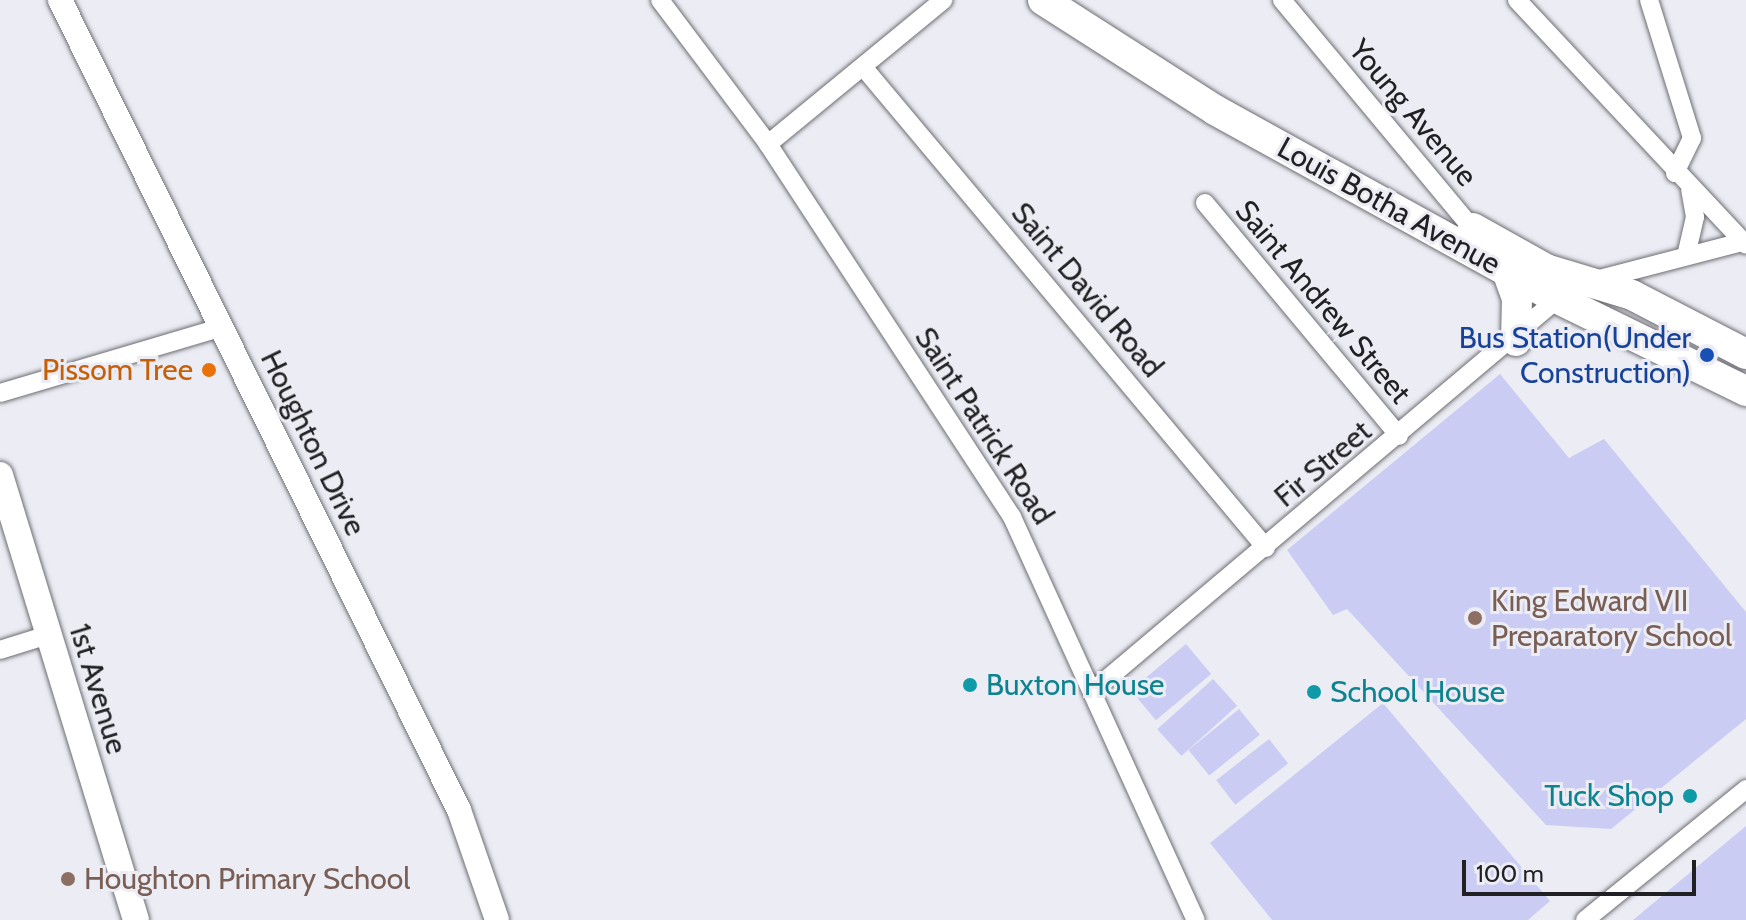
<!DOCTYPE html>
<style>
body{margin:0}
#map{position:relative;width:1746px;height:920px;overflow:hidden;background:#ececf4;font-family:Cabin,sans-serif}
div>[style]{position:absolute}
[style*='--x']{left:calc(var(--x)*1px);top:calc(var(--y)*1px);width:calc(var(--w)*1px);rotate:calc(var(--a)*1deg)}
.green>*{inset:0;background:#cbccf4;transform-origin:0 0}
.roads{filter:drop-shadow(0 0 2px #6d6d73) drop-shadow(0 0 2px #6d6d73)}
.minor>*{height:18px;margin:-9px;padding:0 9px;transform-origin:9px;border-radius:9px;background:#fff}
.tertiary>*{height:24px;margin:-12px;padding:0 12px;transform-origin:12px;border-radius:12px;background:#fff}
.secondary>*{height:26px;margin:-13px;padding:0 13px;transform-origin:13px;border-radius:13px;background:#fff}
.primary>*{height:30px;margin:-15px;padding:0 15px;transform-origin:15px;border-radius:15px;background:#fff}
.dots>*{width:22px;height:22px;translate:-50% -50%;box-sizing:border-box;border:4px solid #ececf4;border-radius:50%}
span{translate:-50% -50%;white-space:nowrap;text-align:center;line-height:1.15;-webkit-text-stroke:6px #ececf4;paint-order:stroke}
.street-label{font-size:30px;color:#212123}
.transit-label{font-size:30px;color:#164399}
.right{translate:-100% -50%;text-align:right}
.food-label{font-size:30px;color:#c56008}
.education-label{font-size:30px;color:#785e54}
.left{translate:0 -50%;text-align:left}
.culture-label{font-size:30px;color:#0d838f}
.scale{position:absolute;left:1462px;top:860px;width:234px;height:36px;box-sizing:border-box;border:4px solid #212123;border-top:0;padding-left:10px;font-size:24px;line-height:28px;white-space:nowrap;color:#212123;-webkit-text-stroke:6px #ececf4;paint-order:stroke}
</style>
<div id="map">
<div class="green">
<i style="clip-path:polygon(1500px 374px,1569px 458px,1604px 439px,1746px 612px,1746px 719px,1611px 829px,1546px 825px,1347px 609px,1333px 615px,1287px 550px)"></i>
<i style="left:1186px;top:644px;width:39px;height:72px;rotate:50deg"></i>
<i style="left:1213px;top:679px;width:36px;height:75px;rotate:48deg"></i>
<i style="clip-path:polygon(1383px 703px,1550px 901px,1528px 920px,1272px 920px,1210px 843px)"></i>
<i style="left:1239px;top:709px;width:33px;height:65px;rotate:51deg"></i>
<i style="left:1269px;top:739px;width:31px;height:67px;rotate:52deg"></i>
<i style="clip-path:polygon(1746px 826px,1746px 920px,1633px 920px)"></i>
</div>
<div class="roads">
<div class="minor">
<i style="--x:660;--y:0;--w:180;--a:53.1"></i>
<i style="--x:768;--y:144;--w:446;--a:56.8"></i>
<i style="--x:1012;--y:517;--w:443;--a:65.5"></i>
<i style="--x:1282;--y:0;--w:294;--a:50.2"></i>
<i style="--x:1517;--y:0;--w:335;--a:46.9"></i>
<i style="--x:1649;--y:0;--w:145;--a:72.7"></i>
<i style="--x:1692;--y:138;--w:39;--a:116"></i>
<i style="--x:864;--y:68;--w:626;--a:50.05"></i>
<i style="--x:768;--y:144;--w:227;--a:-39.4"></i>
<i style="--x:1205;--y:203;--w:303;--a:50.2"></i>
<i style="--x:1686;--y:256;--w:40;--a:-77"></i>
<i style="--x:1695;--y:217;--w:28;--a:-100"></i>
<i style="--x:1592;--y:281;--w:159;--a:-14.6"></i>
<i style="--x:0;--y:393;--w:229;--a:-16.5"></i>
<i style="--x:0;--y:650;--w:50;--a:-17.4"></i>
<i style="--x:1094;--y:690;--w:612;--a:-40.16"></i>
<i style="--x:1585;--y:920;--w:208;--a:-39.1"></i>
</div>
<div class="tertiary">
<i style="--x:60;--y:0;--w:903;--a:63.78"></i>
<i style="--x:459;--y:810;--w:116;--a:70.9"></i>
</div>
<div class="secondary">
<i style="--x:0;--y:475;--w:465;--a:73"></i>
</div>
<div class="primary">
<i style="--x:1043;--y:0;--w:204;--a:32.6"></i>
<i style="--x:1215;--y:110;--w:389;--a:28.9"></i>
<i style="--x:1556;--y:298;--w:212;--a:26.1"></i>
<i style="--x:1473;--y:228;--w:84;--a:29.3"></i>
<i style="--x:1546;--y:269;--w:90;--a:16.8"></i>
<i style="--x:1632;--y:295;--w:128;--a:27.4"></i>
<i style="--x:1507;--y:271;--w:29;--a:70"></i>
<i style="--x:1517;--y:298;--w:43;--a:91.3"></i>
</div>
</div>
<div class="dots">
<i style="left:1707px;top:355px;background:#1a4fb4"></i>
<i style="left:209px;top:370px;background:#e8710a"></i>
<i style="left:1475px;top:618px;background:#8d6e63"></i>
<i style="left:970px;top:685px;background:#0f9aa8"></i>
<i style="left:1314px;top:692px;background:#0f9aa8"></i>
<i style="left:1690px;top:796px;background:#0f9aa8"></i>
<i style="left:68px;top:879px;background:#8d6e63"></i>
</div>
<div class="street-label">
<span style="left:1413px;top:113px;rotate:50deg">Young Avenue</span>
<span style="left:1389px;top:206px;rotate:29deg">Louis Botha Avenue</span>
<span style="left:1087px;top:290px;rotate:50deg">Saint David Road</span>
<span style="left:1323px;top:302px;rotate:50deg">Saint Andrew Street</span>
<span style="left:984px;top:426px;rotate:57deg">Saint Patrick Road</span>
<span style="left:313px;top:443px;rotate:64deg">Houghton Drive</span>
<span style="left:1323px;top:464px;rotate:-40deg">Fir Street</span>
<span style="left:98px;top:689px;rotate:73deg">1st Avenue</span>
</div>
<div class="transit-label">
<span class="right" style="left:1691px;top:355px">Bus Station(Under<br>Construction)</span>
</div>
<div class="food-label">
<span class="right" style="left:193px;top:370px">Pissom Tree</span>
</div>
<div class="education-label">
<span class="left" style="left:1491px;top:618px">King Edward VII<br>Preparatory School</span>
<span class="left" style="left:84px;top:879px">Houghton Primary School</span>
</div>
<div class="culture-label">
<span class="left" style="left:986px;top:685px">Buxton House</span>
<span class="left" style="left:1330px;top:692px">School House</span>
<span class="right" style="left:1674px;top:796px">Tuck Shop</span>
</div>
<div class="scale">100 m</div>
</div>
